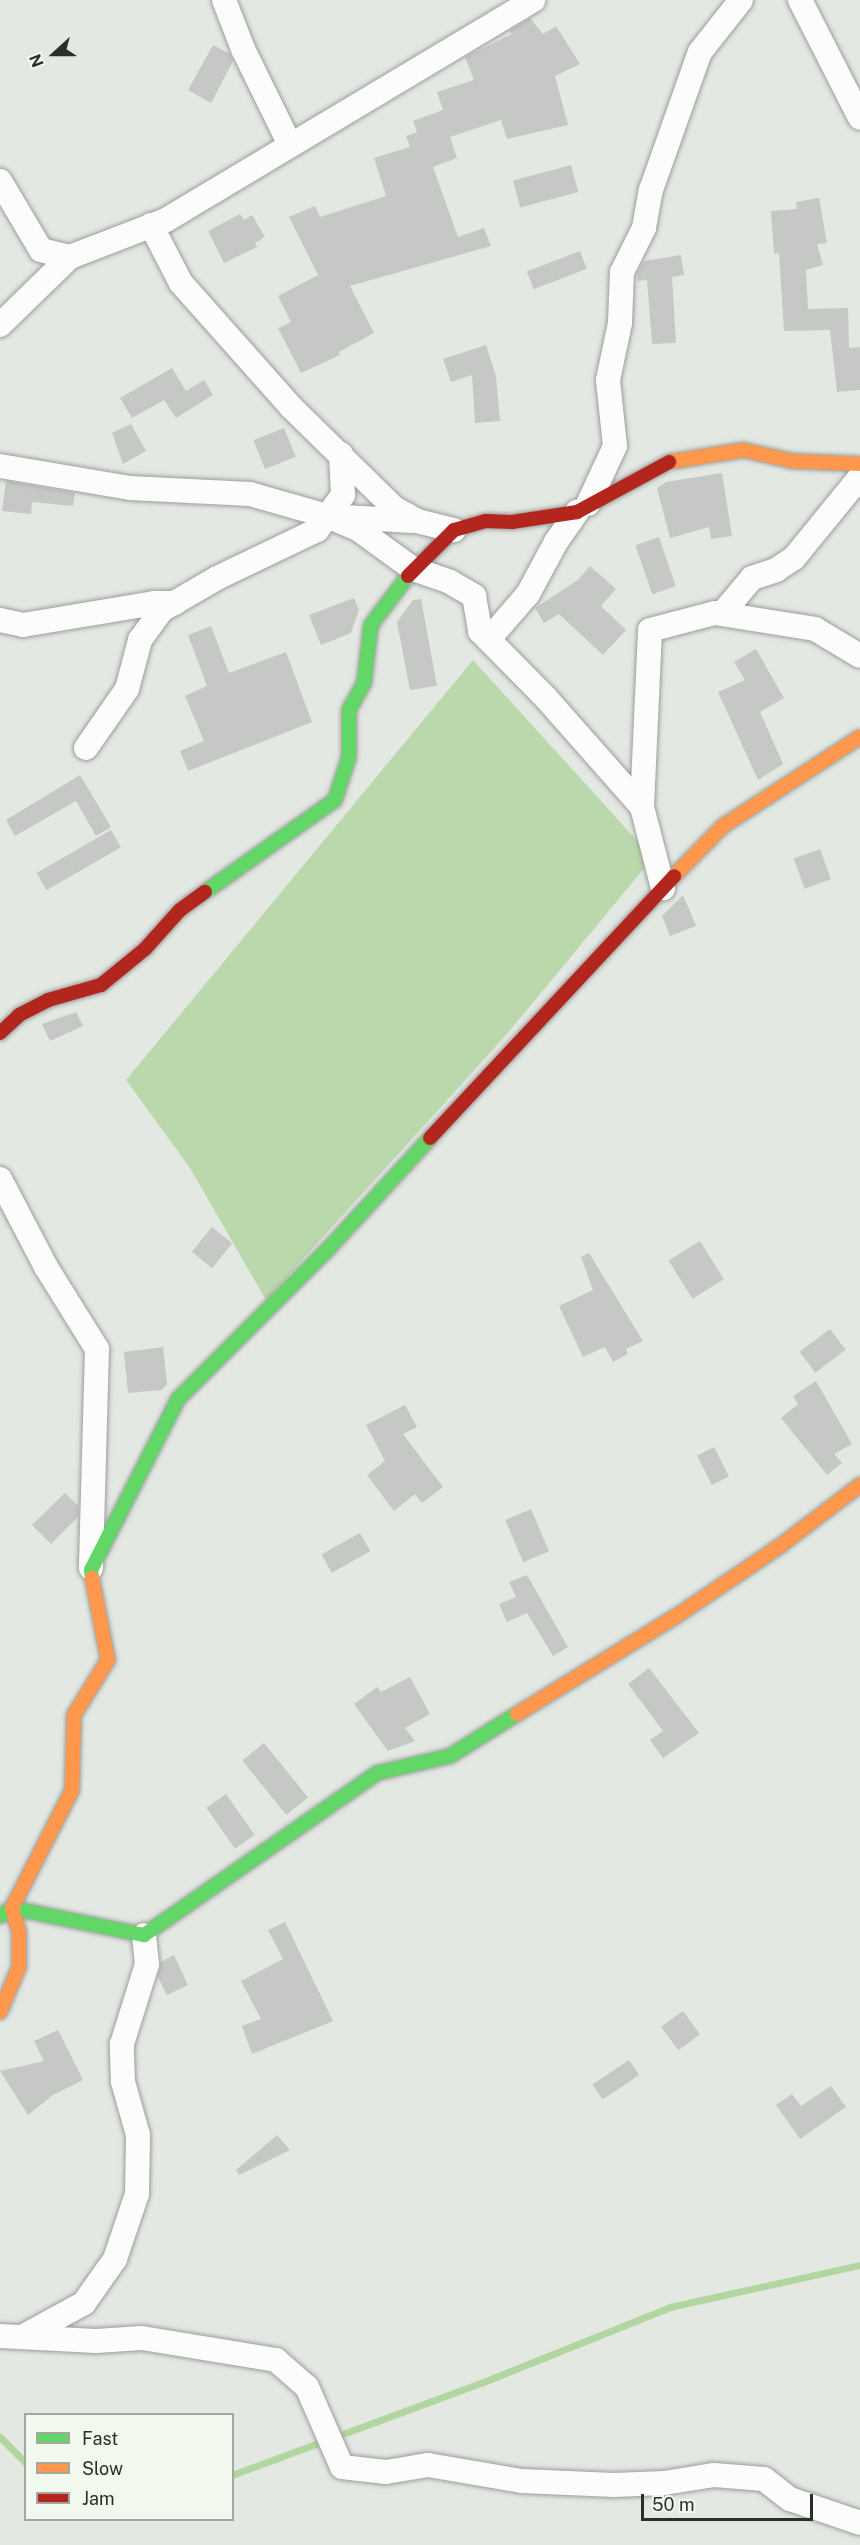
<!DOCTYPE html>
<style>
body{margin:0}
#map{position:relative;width:860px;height:2545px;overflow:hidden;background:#e4e8e3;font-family:"Public Sans",sans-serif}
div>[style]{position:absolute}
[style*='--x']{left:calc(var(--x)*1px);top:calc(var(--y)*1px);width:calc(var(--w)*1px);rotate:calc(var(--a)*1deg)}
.forest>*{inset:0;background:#bbd8ac}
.stream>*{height:7px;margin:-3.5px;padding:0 3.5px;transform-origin:3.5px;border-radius:3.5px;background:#b2d69f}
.building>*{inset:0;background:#c5c8c4;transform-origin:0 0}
.roads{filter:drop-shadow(0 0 2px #9b9e9a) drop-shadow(0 0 2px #9b9e9a)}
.street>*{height:24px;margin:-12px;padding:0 12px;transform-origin:12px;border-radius:12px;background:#fbfcfb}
.fast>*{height:14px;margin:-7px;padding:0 7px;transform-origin:7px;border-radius:7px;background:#63d668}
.slow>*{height:14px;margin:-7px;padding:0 7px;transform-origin:7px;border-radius:7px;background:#ff974d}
.jam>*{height:14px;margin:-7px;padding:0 7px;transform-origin:7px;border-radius:7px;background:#b3261e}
span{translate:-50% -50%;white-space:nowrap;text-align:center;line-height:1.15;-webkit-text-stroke:6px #f1f8ed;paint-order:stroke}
.legend{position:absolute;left:24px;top:2413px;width:210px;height:108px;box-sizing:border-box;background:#f1f8ed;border:2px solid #a2a79f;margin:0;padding:8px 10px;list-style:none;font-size:18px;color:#2b2e29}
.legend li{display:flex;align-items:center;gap:12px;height:30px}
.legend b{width:30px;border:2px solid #a2a79f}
.north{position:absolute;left:24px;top:24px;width:60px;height:60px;-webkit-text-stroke:4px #f1f8ed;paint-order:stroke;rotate:249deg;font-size:16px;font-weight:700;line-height:24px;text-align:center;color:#2b2e29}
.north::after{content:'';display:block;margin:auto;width:21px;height:27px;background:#2b2e29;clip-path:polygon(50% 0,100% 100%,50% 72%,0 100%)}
.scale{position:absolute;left:641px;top:2494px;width:172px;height:27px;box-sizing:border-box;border:3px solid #2b2e29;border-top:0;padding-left:8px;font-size:18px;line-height:21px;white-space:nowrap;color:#2b2e29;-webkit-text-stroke:4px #f1f8ed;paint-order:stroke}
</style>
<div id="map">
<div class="forest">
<i style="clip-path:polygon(473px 660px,642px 846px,646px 866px,507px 1034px,266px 1300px,190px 1168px,126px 1080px)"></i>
</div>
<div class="stream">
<i style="--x:0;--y:2437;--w:37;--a:45"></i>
<i style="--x:232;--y:2475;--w:265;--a:-20.3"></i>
<i style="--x:481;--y:2383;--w:204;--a:-21.9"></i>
<i style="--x:670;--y:2307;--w:195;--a:-12.5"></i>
</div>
<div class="building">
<i style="clip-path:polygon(530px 18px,543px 34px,556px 26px,580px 64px,555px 76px,568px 125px,507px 139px,501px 120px,450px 137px,457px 158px,433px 167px,458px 237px,484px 228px,491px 246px,350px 286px,374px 333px,339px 352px,340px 355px,301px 373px,278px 328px,291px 322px,278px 296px,318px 275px,289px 217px,315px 206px,320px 217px,386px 196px,374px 158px,410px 147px,406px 136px,417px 132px,413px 121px,443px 110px,437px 92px,474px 80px,465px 57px,512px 34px,509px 31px)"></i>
<i style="clip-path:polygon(213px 45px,230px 54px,233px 61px,211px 103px,188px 90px)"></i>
<i style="left:571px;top:165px;width:28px;height:60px;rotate:75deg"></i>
<i style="clip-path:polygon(819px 198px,827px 243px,817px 244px,823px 265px,806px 270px,808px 309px,848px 308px,849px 348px,860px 347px,860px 390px,837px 392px,830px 330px,784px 331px,779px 253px,774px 254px,771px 211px,797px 209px,796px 202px)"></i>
<i style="clip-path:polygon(240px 214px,244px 220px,252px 215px,265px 237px,255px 243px,257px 247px,224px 263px,208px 231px)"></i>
<i style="left:580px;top:251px;width:19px;height:57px;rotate:69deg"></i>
<i style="clip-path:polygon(681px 255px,684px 275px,672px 277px,676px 343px,652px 344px,647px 280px,638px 281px,637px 274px,644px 261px)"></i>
<i style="clip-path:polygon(486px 345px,496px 376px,500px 421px,475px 423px,472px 375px,451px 382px,443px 359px)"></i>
<i style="clip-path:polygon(172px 368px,186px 391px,204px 380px,213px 395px,176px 418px,164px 400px,132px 418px,120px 398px)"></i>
<i style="clip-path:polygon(131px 424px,146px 451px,123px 464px,112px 433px)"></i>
<i style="left:284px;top:428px;width:31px;height:33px;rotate:68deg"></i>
<i style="clip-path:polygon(722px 473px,732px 536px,711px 539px,709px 527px,670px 538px,657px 488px,666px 482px)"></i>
<i style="clip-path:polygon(6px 481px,75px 493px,73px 506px,32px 502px,31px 514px,2px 511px)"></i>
<i style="left:659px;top:537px;width:52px;height:25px;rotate:71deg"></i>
<i style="clip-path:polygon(590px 566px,616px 589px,601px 606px,626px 630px,603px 655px,559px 614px,544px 623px,535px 608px,578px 580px)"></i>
<i style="clip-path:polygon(354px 598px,359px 610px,351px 633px,321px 645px,309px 615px)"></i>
<i style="clip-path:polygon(421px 599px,437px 686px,410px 690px,397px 622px,413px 600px)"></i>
<i style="clip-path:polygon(211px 626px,229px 673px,286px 652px,312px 722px,188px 771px,180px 751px,204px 741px,185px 696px,207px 686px,188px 635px)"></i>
<i style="clip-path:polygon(756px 649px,784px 698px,760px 712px,783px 764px,758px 780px,718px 692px,745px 680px,734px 662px)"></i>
<i style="clip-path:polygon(80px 775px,111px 827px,96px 836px,76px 801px,15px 836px,6px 820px)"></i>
<i style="left:111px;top:830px;width:20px;height:86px;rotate:60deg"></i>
<i style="left:820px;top:849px;width:32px;height:28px;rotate:70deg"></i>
<i style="clip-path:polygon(683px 895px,696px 926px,670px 936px,662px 916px)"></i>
<i style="clip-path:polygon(76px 1012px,83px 1026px,50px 1041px,42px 1024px)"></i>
<i style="left:212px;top:1227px;width:26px;height:32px;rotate:39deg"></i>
<i style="left:700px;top:1241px;width:45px;height:37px;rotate:58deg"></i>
<i style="clip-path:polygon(589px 1253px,643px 1341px,626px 1349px,628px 1354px,613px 1362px,605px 1347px,583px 1357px,559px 1306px,593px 1290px,581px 1257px)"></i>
<i style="left:830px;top:1329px;width:26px;height:38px;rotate:53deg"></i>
<i style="clip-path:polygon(163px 1347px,167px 1384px,162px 1390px,128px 1393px,124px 1352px)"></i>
<i style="clip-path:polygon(816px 1381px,852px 1444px,834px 1454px,842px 1463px,827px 1475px,781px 1418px,798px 1404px,793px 1396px)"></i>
<i style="clip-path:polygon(405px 1405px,417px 1427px,403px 1434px,443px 1487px,422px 1503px,415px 1494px,394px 1511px,367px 1475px,385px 1461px,366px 1425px)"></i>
<i style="left:714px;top:1447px;width:33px;height:19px;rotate:63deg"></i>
<i style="clip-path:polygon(65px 1493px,78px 1506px,78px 1517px,51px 1544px,32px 1525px)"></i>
<i style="left:531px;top:1509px;width:46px;height:28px;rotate:67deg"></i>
<i style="left:360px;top:1533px;width:21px;height:44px;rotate:61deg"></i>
<i style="clip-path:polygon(527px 1575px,568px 1647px,553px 1656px,527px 1613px,507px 1622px,499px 1604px,516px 1597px,509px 1582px)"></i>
<i style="clip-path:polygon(649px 1668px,699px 1733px,663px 1758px,650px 1740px,663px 1731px,628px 1684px)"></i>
<i style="clip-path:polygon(410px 1677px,430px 1714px,405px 1728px,415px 1741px,388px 1751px,354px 1704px,377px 1687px,381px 1692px)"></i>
<i style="left:264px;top:1743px;width:70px;height:28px;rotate:51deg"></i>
<i style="left:226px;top:1794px;width:50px;height:24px;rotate:55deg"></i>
<i style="clip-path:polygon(285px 1922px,333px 2021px,252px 2054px,242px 2026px,261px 2019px,241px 1981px,283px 1959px,268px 1930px)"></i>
<i style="clip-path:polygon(174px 1955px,188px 1985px,167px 1995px,158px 1977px,161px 1962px)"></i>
<i style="left:683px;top:2011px;width:29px;height:27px;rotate:54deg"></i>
<i style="clip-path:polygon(58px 2030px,83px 2080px,53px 2095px,28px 2115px,0 2071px,44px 2061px,34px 2041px)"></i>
<i style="left:629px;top:2060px;width:18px;height:44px;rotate:56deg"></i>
<i style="clip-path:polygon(831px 2086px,846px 2107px,800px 2139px,776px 2105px,792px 2094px,801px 2106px)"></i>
<i style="clip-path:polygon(277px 2135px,290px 2150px,239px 2175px,236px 2170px)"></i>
</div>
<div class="roads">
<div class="street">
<i style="--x:224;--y:0;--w:53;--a:68.8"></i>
<i style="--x:243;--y:49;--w:107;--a:63.9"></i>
<i style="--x:800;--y:0;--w:132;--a:63"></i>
<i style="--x:0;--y:181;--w:80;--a:59.3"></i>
<i style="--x:41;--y:250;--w:30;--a:14"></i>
<i style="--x:70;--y:257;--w:103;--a:-21.1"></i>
<i style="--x:166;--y:220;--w:428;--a:-30.9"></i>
<i style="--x:151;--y:225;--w:65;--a:62.7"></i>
<i style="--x:181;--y:283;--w:166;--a:48.4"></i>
<i style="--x:291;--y:407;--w:144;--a:44.4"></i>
<i style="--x:394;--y:508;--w:26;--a:29"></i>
<i style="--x:417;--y:521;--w:38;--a:14"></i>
<i style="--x:0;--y:325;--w:98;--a:-44.2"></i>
<i style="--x:0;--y:466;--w:132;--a:9.6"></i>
<i style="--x:130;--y:488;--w:120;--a:2.9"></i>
<i style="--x:250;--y:494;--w:80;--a:15.9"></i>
<i style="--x:327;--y:516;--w:85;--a:3.4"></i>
<i style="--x:588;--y:504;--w:64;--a:-65"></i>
<i style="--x:615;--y:446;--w:66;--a:-96.1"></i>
<i style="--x:608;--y:380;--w:58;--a:-78.1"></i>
<i style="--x:620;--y:323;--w:51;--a:-87.8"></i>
<i style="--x:622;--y:272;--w:49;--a:-63.4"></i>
<i style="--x:644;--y:228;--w:39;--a:-80"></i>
<i style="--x:651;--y:190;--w:146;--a:-70.5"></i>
<i style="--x:700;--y:52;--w:66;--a:-51.7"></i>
<i style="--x:327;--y:516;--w:34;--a:23"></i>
<i style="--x:358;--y:529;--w:68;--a:36"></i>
<i style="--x:413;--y:569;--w:39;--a:19"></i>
<i style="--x:450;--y:582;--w:28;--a:30"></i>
<i style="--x:474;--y:596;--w:36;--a:80"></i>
<i style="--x:480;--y:631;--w:94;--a:45.4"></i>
<i style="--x:546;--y:698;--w:145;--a:48.6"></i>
<i style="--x:642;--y:807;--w:177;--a:-87.4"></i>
<i style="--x:650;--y:630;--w:67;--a:-14.7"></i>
<i style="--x:715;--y:613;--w:101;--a:9.1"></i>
<i style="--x:815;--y:629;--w:52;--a:31"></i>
<i style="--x:722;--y:614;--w:47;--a:-50.2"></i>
<i style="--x:752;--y:578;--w:25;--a:-18"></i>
<i style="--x:776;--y:570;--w:22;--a:-34"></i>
<i style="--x:794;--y:558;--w:104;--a:-50.8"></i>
<i style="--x:0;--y:620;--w:24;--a:12"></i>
<i style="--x:23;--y:625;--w:133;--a:-9.5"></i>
<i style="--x:154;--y:603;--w:21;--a:0"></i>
<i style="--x:489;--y:639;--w:60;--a:-49.1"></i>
<i style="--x:528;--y:594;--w:59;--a:-61.7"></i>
<i style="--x:556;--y:542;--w:37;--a:-55"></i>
<i style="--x:86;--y:748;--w:72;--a:-55.2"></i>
<i style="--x:127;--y:689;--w:51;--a:-75.1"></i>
<i style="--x:140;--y:640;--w:37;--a:-54"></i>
<i style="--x:162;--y:610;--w:64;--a:-30.2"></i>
<i style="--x:217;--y:578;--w:111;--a:-25.6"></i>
<i style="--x:317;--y:530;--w:44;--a:-53.4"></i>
<i style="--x:343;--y:495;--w:41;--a:-92.8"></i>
<i style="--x:642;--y:807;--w:84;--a:75.5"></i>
<i style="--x:0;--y:1179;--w:99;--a:62.4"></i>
<i style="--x:46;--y:1267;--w:97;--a:58.1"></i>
<i style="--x:97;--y:1349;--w:219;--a:91.6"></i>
<i style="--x:0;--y:2336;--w:96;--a:3"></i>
<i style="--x:96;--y:2341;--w:46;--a:-3.7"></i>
<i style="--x:142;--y:2338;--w:136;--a:9.3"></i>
<i style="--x:276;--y:2360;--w:41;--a:41.1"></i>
<i style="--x:307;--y:2387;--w:87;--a:66.4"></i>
<i style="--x:342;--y:2467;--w:44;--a:6.5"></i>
<i style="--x:386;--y:2472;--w:43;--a:-9.5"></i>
<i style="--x:428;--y:2465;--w:95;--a:9.7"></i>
<i style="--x:522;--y:2481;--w:92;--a:2.5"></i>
<i style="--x:614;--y:2485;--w:50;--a:-2.3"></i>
<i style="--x:664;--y:2483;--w:51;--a:-9.1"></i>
<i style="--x:714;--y:2475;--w:50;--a:4.6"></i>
<i style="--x:764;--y:2479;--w:33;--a:38"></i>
<i style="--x:790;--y:2499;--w:74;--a:18.9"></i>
<i style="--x:22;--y:2337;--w:71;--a:-28.7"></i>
<i style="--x:84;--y:2303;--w:54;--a:-54.8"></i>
<i style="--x:115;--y:2259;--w:69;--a:-71.3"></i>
<i style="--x:137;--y:2194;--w:59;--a:-89"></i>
<i style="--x:138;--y:2135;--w:55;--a:-105.8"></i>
<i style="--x:123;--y:2082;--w:38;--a:-92"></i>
<i style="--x:122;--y:2044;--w:84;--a:-72.6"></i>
<i style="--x:147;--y:1964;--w:29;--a:-96"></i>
</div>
<div class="fast">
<i style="--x:205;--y:892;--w:159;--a:-35.3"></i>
<i style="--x:335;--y:800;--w:45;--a:-72"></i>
<i style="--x:349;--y:757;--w:47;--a:-90"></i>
<i style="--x:349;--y:710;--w:31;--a:-61"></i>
<i style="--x:364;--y:683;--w:58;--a:-83.1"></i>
<i style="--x:371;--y:625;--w:61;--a:-52.9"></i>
<i style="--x:92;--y:1578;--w:8;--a:-97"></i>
<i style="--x:91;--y:1570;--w:192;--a:-63"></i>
<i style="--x:178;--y:1399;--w:214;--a:-45"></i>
<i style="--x:329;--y:1248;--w:149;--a:-47.4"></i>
<i style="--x:0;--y:1916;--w:14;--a:-34"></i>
<i style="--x:12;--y:1908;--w:135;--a:11.6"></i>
<i style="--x:144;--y:1935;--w:284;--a:-34.8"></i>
<i style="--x:377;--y:1773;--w:75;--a:-13.1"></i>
<i style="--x:450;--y:1756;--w:79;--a:-32.1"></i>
</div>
<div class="slow">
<i style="--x:669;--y:462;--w:75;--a:-9.2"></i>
<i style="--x:743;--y:450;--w:50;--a:12.7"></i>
<i style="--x:792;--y:461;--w:68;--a:2.5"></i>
<i style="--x:674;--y:876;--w:70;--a:-45.6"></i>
<i style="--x:723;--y:826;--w:163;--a:-33"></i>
<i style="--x:517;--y:1714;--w:189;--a:-31.6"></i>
<i style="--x:678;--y:1615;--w:123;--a:-34.1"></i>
<i style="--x:780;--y:1546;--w:101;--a:-37.3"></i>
<i style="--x:0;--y:2012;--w:49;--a:-67.1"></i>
<i style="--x:19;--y:1967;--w:35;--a:-90"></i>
<i style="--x:19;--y:1932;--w:25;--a:-106"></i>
<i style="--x:12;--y:1908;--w:132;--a:-63"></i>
<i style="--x:72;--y:1790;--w:75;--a:-88.5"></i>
<i style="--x:74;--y:1715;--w:65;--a:-58.3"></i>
<i style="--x:108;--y:1660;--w:84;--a:-101"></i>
</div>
<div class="jam">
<i style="--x:408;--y:576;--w:65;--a:-45"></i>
<i style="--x:454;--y:530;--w:33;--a:-16"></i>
<i style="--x:486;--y:521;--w:26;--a:2"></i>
<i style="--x:512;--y:522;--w:66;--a:-8.7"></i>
<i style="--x:577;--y:512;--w:105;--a:-28.5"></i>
<i style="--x:0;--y:1033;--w:26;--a:-43"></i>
<i style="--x:19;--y:1015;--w:33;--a:-27"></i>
<i style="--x:48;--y:1000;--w:55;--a:-15.8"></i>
<i style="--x:101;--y:985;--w:57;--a:-39.3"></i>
<i style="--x:145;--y:949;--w:52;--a:-48.1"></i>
<i style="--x:180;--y:910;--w:31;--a:-36"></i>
<i style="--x:430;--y:1138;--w:358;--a:-47"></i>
</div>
</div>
<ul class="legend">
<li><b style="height:8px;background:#63d668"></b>Fast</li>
<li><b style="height:8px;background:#ff974d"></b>Slow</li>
<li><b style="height:8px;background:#b3261e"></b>Jam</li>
</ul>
<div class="north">N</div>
<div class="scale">50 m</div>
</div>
